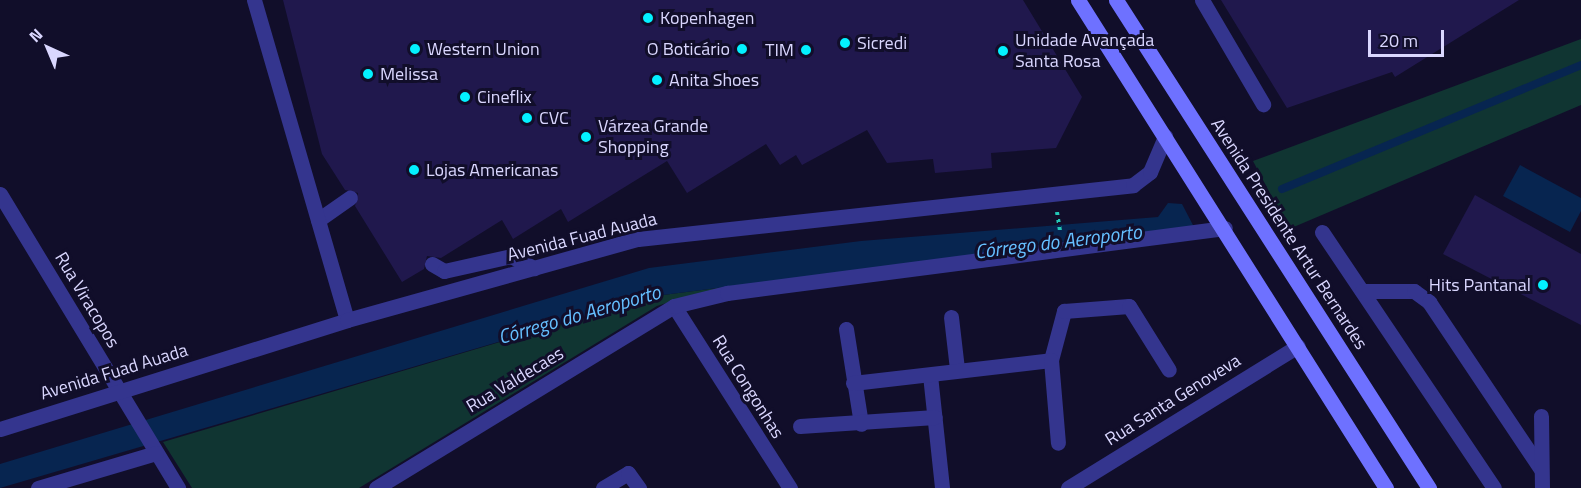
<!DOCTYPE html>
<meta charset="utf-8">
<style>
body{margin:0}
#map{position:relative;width:1581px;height:488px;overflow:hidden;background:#110e2a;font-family:"Titillium Web",sans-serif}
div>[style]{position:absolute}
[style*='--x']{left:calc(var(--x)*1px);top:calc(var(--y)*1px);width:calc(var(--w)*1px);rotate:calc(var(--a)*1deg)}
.green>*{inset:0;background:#103532}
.water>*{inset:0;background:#072550}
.stream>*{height:8px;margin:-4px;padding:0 4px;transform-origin:4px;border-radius:4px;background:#072550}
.building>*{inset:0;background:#20184d}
.path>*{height:4px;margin-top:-2px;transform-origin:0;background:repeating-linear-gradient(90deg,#23c7b6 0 3px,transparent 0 7.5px)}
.lane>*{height:15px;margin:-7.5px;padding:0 7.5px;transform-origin:7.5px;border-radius:7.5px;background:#34358e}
.street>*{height:15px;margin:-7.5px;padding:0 7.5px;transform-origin:7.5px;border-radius:7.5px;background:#34358e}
.secondary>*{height:15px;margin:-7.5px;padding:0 7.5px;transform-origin:7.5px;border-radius:7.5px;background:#6e71ff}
.dots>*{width:16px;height:16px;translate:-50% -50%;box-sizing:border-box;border:3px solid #110e2a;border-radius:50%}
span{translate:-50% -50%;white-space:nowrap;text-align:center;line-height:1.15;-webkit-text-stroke:6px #110e2a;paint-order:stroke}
.poi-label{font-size:18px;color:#dad7ff}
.left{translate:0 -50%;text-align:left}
.right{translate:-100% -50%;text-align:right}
.street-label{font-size:18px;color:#dad7ff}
.water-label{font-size:20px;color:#65bfff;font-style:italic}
.north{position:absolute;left:18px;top:18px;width:60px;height:60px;-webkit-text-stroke:4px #110e2a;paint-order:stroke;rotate:316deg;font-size:16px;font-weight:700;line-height:24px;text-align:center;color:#dad7ff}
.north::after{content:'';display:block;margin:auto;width:21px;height:27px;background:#dad7ff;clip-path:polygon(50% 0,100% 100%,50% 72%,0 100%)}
.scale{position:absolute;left:1368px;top:30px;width:76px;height:27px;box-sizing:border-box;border:3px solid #dad7ff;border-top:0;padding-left:8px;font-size:18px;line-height:21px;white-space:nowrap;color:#dad7ff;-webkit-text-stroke:4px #110e2a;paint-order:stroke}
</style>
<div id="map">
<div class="green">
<i style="clip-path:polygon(1581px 39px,1581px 105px,1289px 229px,1253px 161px)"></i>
<i style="clip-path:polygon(1194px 227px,692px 295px,657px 306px,359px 488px,192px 488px,163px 442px,655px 296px)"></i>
</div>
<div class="water">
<i style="clip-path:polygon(1520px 165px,1581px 198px,1581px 211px,1570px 232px,1503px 196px)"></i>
<i style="clip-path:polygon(1168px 203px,1182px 204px,1194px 227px,655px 296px,0 488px,0 464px,649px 268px,861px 241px,1158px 217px)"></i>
</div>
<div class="stream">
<i style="--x:1282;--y:189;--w:324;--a:-22.5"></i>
</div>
<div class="building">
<i style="clip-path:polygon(283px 0,1023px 0,1082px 97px,1056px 148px,991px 153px,992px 168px,935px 173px,933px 159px,887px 163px,867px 130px,802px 165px,796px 155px,780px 165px,766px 144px,687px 193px,667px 161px,568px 222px,561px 209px,513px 239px,502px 220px,441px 258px,427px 256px,424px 269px,402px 282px,355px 206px,358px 193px,345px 190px,322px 154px)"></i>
<i style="clip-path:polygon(1221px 0,1519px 0,1395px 77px,1392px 72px,1287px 108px)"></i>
<i style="clip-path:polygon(1475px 195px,1581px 254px,1581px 325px,1443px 254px)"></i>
</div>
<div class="path">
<i style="--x:1057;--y:212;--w:20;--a:81"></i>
</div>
<div class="lane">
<i style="--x:1202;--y:0;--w:121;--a:59.6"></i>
<i style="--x:318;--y:220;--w:39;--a:-35"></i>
<i style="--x:1322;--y:232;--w:308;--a:56.1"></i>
<i style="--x:432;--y:264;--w:14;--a:30"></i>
<i style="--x:444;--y:271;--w:69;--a:-12.6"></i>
<i style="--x:511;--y:256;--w:26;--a:28"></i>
<i style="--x:1362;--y:291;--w:52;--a:0"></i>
<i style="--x:1414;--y:291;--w:19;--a:36"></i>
<i style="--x:1429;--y:302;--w:201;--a:56.2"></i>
<i style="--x:1541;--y:416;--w:72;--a:89.2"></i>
</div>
<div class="street">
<i style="--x:254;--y:0;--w:333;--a:73.8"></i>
<i style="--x:0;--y:194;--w:344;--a:58.8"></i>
<i style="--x:674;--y:306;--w:216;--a:57.5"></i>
<i style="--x:951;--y:317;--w:52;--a:83.4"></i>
<i style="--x:846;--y:329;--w:96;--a:81"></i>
<i style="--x:1051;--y:360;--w:51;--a:-75.1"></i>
<i style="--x:1064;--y:311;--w:65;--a:-4.4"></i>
<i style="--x:1129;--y:306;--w:75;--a:58"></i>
<i style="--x:930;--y:375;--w:114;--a:83.9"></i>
<i style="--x:853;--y:383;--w:199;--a:-6.6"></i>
<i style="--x:1051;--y:360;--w:83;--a:85.2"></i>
<i style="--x:800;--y:426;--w:135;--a:-3.8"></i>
<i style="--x:0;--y:429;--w:364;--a:-17.4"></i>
<i style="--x:347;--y:320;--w:302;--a:-15.6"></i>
<i style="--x:638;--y:239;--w:498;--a:-6.2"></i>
<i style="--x:1133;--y:185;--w:21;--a:-37"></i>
<i style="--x:1150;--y:172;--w:39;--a:-67"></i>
<i style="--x:38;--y:488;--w:123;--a:-16.5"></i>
<i style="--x:376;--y:488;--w:349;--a:-31.4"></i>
<i style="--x:674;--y:306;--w:55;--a:-13.8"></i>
<i style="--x:727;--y:293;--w:502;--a:-7.44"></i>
<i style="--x:603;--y:488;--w:29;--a:-31"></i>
<i style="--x:628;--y:473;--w:19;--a:54"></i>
<i style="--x:1068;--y:488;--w:270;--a:-31.7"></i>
</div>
<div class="secondary">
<i style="--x:1078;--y:0;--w:577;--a:57.74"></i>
<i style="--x:1116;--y:0;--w:580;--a:57.32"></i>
</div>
<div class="dots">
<i style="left:648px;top:18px;background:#03f1ff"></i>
<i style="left:845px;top:43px;background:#03f1ff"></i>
<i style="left:415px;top:49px;background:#03f1ff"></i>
<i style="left:742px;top:49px;background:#03f1ff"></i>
<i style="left:806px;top:50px;background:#03f1ff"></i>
<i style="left:1003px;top:51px;background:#03f1ff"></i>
<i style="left:368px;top:74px;background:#03f1ff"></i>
<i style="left:657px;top:80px;background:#03f1ff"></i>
<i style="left:465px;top:97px;background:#03f1ff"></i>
<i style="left:527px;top:118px;background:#03f1ff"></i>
<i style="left:586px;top:137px;background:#03f1ff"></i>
<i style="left:414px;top:170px;background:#03f1ff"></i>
<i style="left:1543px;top:285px;background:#03f1ff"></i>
</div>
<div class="poi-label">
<span class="left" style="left:660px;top:18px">Kopenhagen</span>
<span class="left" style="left:1015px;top:51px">Unidade Avançada<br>Santa Rosa</span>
<span class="left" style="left:857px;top:43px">Sicredi</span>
<span class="left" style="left:427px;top:49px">Western Union</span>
<span class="right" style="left:730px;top:49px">O Boticário</span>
<span class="right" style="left:794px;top:50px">TIM</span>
<span class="left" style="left:380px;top:74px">Melissa</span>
<span class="left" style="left:669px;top:80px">Anita Shoes</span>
<span class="left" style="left:477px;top:97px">Cineflix</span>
<span class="left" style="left:539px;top:118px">CVC</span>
<span class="left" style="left:598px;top:137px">Várzea Grande<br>Shopping</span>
<span class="left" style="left:426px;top:170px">Lojas Americanas</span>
<span class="right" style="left:1531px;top:285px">Hits Pantanal</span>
</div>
<div class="street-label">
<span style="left:1289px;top:234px;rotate:57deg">Avenida Presidente Artur Bernardes</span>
<span style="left:582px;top:237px;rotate:-14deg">Avenida Fuad Auada</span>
<span style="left:87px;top:300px;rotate:59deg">Rua Viracopos</span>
<span style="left:114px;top:372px;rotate:-17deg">Avenida Fuad Auada</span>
<span style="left:515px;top:380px;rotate:-31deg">Rua Valdecaes</span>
<span style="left:748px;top:387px;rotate:58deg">Rua Congonhas</span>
<span style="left:1173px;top:400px;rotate:-32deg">Rua Santa Genoveva</span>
</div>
<div class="water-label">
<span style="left:1058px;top:241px;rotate:-7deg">Córrego do Aeroporto</span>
<span style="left:579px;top:314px;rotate:-16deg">Córrego do Aeroporto</span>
</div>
<div class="north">N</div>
<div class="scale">20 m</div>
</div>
